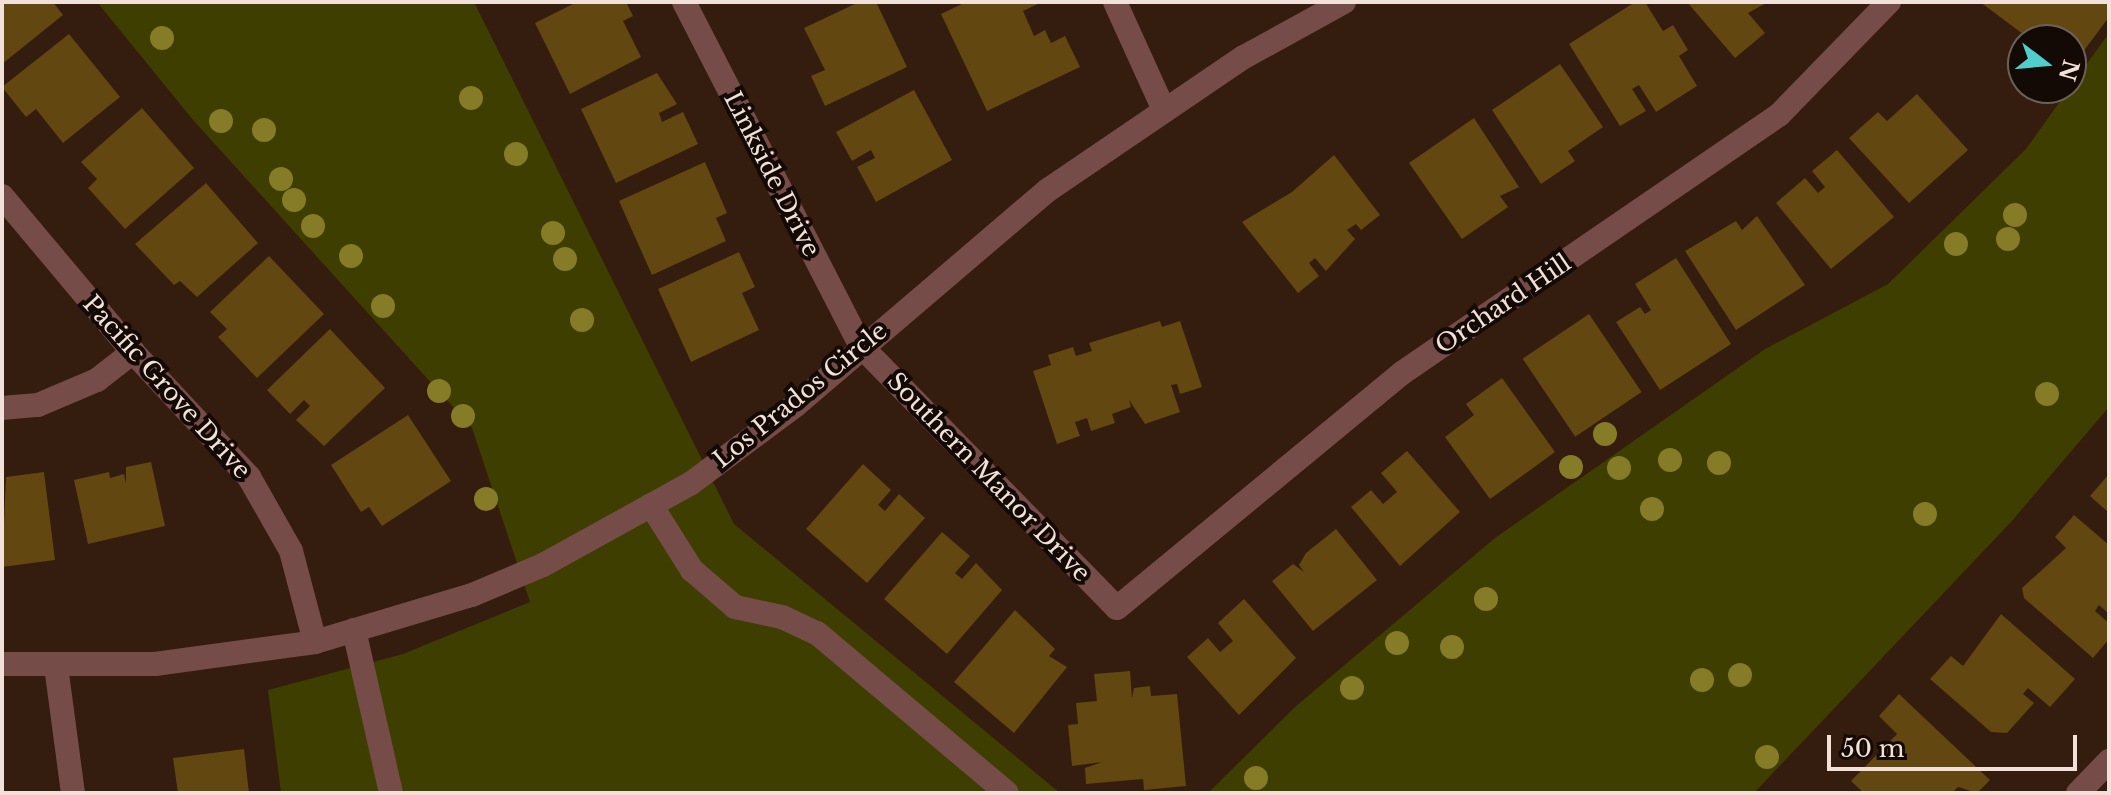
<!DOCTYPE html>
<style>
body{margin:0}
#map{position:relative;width:2111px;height:795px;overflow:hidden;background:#341c0e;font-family:"Libre Baskerville",serif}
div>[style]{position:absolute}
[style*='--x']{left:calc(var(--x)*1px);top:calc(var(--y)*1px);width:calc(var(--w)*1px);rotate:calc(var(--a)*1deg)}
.green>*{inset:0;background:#3e3e00}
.building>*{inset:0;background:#624711;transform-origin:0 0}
.minor>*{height:24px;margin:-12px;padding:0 12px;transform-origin:12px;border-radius:12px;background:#764c49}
.trees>*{width:24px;height:24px;margin:-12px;border-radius:50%;background:#867b26}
span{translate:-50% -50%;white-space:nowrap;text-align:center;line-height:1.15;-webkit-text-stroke:8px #140a05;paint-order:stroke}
.street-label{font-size:24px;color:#f2e1d8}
.frame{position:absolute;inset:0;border:4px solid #f2e1d8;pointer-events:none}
.north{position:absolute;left:2007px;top:24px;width:80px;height:80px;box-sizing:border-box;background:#140a05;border:2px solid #6d6059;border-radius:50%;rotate:106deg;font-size:22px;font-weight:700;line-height:32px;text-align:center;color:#f2e1d8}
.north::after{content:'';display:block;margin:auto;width:28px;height:36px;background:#52cdce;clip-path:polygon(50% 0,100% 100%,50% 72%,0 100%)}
.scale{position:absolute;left:1827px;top:735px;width:250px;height:36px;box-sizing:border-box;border:4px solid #f2e1d8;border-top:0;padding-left:10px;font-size:24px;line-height:28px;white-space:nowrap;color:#f2e1d8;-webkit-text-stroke:6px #140a05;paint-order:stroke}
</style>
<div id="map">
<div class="green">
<i style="clip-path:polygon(97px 2px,474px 2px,734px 524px,1060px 793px,281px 793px,268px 690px,403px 654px,530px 602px,472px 428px,193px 120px)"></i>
<i style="clip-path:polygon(2109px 33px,2109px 407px,2011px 522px,1754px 793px,1208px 793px,1295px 707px,1495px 538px,1765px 349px,1888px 284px,2026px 149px)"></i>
</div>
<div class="building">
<i style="clip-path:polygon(2px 2px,53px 2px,63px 15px,2px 64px)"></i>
<i style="clip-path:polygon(577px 2px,626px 2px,633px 16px,623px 21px,641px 57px,570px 94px,535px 23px)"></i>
<i style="clip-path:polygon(859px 2px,876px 2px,907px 67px,825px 106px,811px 76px,825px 70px,804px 28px)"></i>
<i style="clip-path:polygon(966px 2px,1042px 2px,1023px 11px,1034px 36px,1045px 30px,1051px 43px,1065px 36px,1080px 67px,987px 111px,941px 14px)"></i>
<i style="clip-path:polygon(1635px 2px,1645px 2px,1663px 31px,1673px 25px,1688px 50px,1679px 56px,1697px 86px,1656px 112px,1639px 85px,1632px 89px,1646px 111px,1620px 126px,1569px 44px)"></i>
<i style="clip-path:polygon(1687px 2px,1768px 2px,1748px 13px,1765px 33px,1735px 58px)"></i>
<i style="clip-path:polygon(1980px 2px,2109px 2px,2109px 17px,2071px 68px,2071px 40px,2031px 40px)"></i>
<i style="clip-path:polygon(69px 34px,120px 97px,63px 143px,36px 109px,26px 117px,2px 87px)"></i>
<i style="clip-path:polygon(1560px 64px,1603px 127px,1568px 151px,1575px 161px,1541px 184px,1492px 110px)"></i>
<i style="clip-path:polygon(657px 73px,677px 104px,659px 113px,662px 122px,683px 112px,698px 144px,616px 183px,581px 109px)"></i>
<i style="clip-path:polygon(914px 90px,952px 160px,876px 202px,857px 167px,875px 158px,871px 150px,852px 161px,836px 132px)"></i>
<i style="clip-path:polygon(1917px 94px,1968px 150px,1909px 203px,1849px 138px,1878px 112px,1887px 121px)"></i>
<i style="clip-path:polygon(142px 108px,194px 168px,125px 229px,88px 188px,97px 179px,81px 162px)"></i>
<i style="clip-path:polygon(1474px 118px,1519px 187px,1500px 196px,1508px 207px,1462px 239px,1409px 163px)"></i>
<i style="clip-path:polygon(1837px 150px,1894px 217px,1831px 269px,1776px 203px,1805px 178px,1818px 193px,1825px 187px,1812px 171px)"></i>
<i style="clip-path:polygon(1334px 155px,1380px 215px,1361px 230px,1356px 224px,1347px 230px,1355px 239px,1326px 271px,1315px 258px,1309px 263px,1319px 276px,1298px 293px,1242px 222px,1292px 192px)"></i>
<i style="clip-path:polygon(705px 162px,727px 213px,716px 218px,726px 241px,652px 275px,619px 201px)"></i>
<i style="clip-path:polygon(206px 183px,258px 243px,197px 297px,180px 281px,174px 285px,135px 244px)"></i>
<i style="clip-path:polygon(1757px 216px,1805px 285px,1736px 330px,1685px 251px,1736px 221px,1742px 230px)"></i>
<i style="clip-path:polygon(739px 252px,755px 287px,742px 293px,759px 330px,691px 362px,658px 289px)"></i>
<i style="clip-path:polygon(269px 256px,324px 314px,257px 378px,218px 337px,227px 329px,210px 312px)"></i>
<i style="clip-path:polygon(1676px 258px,1731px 344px,1660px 390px,1616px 322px,1640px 307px,1645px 314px,1651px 310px,1635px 284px)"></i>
<i style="left:1589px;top:314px;width:94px;height:80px;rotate:56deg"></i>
<i style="clip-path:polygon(1160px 321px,1162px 327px,1180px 321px,1202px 387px,1180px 394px,1177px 384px,1171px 385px,1180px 412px,1145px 424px,1129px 400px,1131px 407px,1112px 414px,1115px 423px,1091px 431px,1087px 418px,1075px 422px,1080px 436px,1057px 444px,1033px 371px,1051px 365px,1048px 355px,1073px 347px,1076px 356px,1092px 351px,1089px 343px)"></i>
<i style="clip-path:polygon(330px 329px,385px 388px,324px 446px,296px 420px,310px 406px,304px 400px,290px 414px,267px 390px)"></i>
<i style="clip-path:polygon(1502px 378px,1555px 452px,1490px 499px,1445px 437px,1474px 415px,1466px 404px)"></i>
<i style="clip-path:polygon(408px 415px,451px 481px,382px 526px,369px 507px,361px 512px,331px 465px)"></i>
<i style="clip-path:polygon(1407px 451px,1460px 512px,1400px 566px,1351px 507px,1371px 490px,1383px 504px,1397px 492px,1381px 473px)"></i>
<i style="clip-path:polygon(151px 462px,165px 526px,88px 544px,74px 480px,109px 472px,110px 478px,124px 474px,126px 484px,126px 467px)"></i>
<i style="clip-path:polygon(863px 464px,891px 490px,878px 505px,885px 511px,899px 494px,925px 518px,867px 583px,806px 529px)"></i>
<i style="clip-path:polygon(44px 472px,55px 560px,2px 567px,6px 477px)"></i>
<i style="clip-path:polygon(2109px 474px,2109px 513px,2090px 496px)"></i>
<i style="clip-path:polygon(2074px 515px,2109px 545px,2109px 614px,2099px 605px,2095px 611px,2109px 623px,2109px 639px,2093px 658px,2024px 598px,2022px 588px,2066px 548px,2055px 537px)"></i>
<i style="clip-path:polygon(1336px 529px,1377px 580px,1313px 631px,1272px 581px,1293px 564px,1304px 572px,1299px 565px,1306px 553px)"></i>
<i style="clip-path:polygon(942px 532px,970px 556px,955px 573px,962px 579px,976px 563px,1002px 590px,947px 654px,884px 599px)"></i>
<i style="clip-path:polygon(1244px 599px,1296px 658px,1239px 715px,1187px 657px,1208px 638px,1220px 652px,1233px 641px,1218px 623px)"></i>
<i style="clip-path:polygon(1015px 610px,1055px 649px,1049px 656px,1067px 667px,1014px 733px,954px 682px)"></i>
<i style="clip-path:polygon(2001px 614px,2075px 679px,2050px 707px,2028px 688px,2023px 694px,2034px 703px,2007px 733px,1991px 732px,1930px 679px,1951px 656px,1963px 666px)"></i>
<i style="clip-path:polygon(1130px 671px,1132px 698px,1134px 688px,1150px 686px,1151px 696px,1177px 694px,1186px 786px,1144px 790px,1143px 779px,1086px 784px,1085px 768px,1102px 762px,1072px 766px,1068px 725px,1078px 724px,1076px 703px,1097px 701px,1094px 674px)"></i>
<i style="clip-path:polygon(1899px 694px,1990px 780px,1977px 793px,1958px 787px,1952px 793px,1864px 793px,1851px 781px,1897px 734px,1879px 716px)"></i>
<i style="clip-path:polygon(244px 749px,249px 793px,178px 793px,173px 758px)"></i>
</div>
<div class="minor">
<i style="--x:684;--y:2;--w:387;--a:62.8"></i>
<i style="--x:861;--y:346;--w:366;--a:45.7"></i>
<i style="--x:1117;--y:608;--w:369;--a:-39.5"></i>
<i style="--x:1402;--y:373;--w:457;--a:-34.4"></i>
<i style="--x:1779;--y:115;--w:158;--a:-45.8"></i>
<i style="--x:1115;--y:2;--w:119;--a:65.6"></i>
<i style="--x:2;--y:196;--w:204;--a:50"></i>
<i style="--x:133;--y:352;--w:171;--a:47.1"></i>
<i style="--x:249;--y:477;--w:85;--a:60.4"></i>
<i style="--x:291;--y:551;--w:94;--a:75.2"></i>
<i style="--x:2;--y:408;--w:36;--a:-5"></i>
<i style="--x:38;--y:405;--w:64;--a:-23"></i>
<i style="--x:97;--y:380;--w:46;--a:-37.9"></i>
<i style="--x:651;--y:505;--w:77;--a:57.8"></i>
<i style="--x:692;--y:570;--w:57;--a:40.7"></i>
<i style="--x:735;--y:607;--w:48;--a:12"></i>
<i style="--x:782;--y:617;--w:38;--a:25"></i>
<i style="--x:817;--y:633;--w:248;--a:40.1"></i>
<i style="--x:354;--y:630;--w:167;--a:77.2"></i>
<i style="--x:2;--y:664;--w:153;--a:0"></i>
<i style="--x:155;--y:664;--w:162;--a:-7.8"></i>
<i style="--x:315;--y:642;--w:164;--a:-16.7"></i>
<i style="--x:472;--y:595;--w:77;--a:-22.9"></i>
<i style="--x:543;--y:565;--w:168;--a:-28.9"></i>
<i style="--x:690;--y:484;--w:132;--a:-36.7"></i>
<i style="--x:796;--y:405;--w:331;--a:-40.5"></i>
<i style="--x:1048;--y:190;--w:237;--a:-34.2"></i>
<i style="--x:1244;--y:57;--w:114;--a:-28.8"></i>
<i style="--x:56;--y:666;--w:128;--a:82.4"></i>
<i style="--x:2078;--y:793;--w:45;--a:-45.9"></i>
</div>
<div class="trees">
<i style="left:162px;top:38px"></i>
<i style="left:471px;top:98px"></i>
<i style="left:221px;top:121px"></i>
<i style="left:264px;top:130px"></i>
<i style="left:516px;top:154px"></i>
<i style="left:281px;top:179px"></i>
<i style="left:294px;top:200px"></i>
<i style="left:2015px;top:215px"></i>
<i style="left:313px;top:226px"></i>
<i style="left:553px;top:233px"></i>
<i style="left:2008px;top:239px"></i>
<i style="left:1956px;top:244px"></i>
<i style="left:351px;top:256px"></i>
<i style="left:565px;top:259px"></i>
<i style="left:383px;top:306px"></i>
<i style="left:582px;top:320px"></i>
<i style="left:439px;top:391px"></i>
<i style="left:2047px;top:394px"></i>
<i style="left:463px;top:416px"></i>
<i style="left:1605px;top:434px"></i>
<i style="left:1670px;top:460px"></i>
<i style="left:1719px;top:463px"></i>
<i style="left:1571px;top:467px"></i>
<i style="left:1619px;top:468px"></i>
<i style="left:486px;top:499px"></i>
<i style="left:1652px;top:509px"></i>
<i style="left:1925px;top:514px"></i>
<i style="left:1486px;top:599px"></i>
<i style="left:1397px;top:643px"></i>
<i style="left:1452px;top:647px"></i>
<i style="left:1740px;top:675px"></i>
<i style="left:1702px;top:680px"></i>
<i style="left:1352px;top:688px"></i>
<i style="left:1767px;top:757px"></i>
<i style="left:1256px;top:778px"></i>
</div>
<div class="street-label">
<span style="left:772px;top:174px;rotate:63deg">Linkside Drive</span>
<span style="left:1503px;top:304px;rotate:-34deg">Orchard Hill</span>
<span style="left:167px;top:387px;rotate:48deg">Pacific Grove Drive</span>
<span style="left:800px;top:395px;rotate:-39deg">Los Prados Circle</span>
<span style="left:989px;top:477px;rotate:46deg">Southern Manor Drive</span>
</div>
<div class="frame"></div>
<div class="north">N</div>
<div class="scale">50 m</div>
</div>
